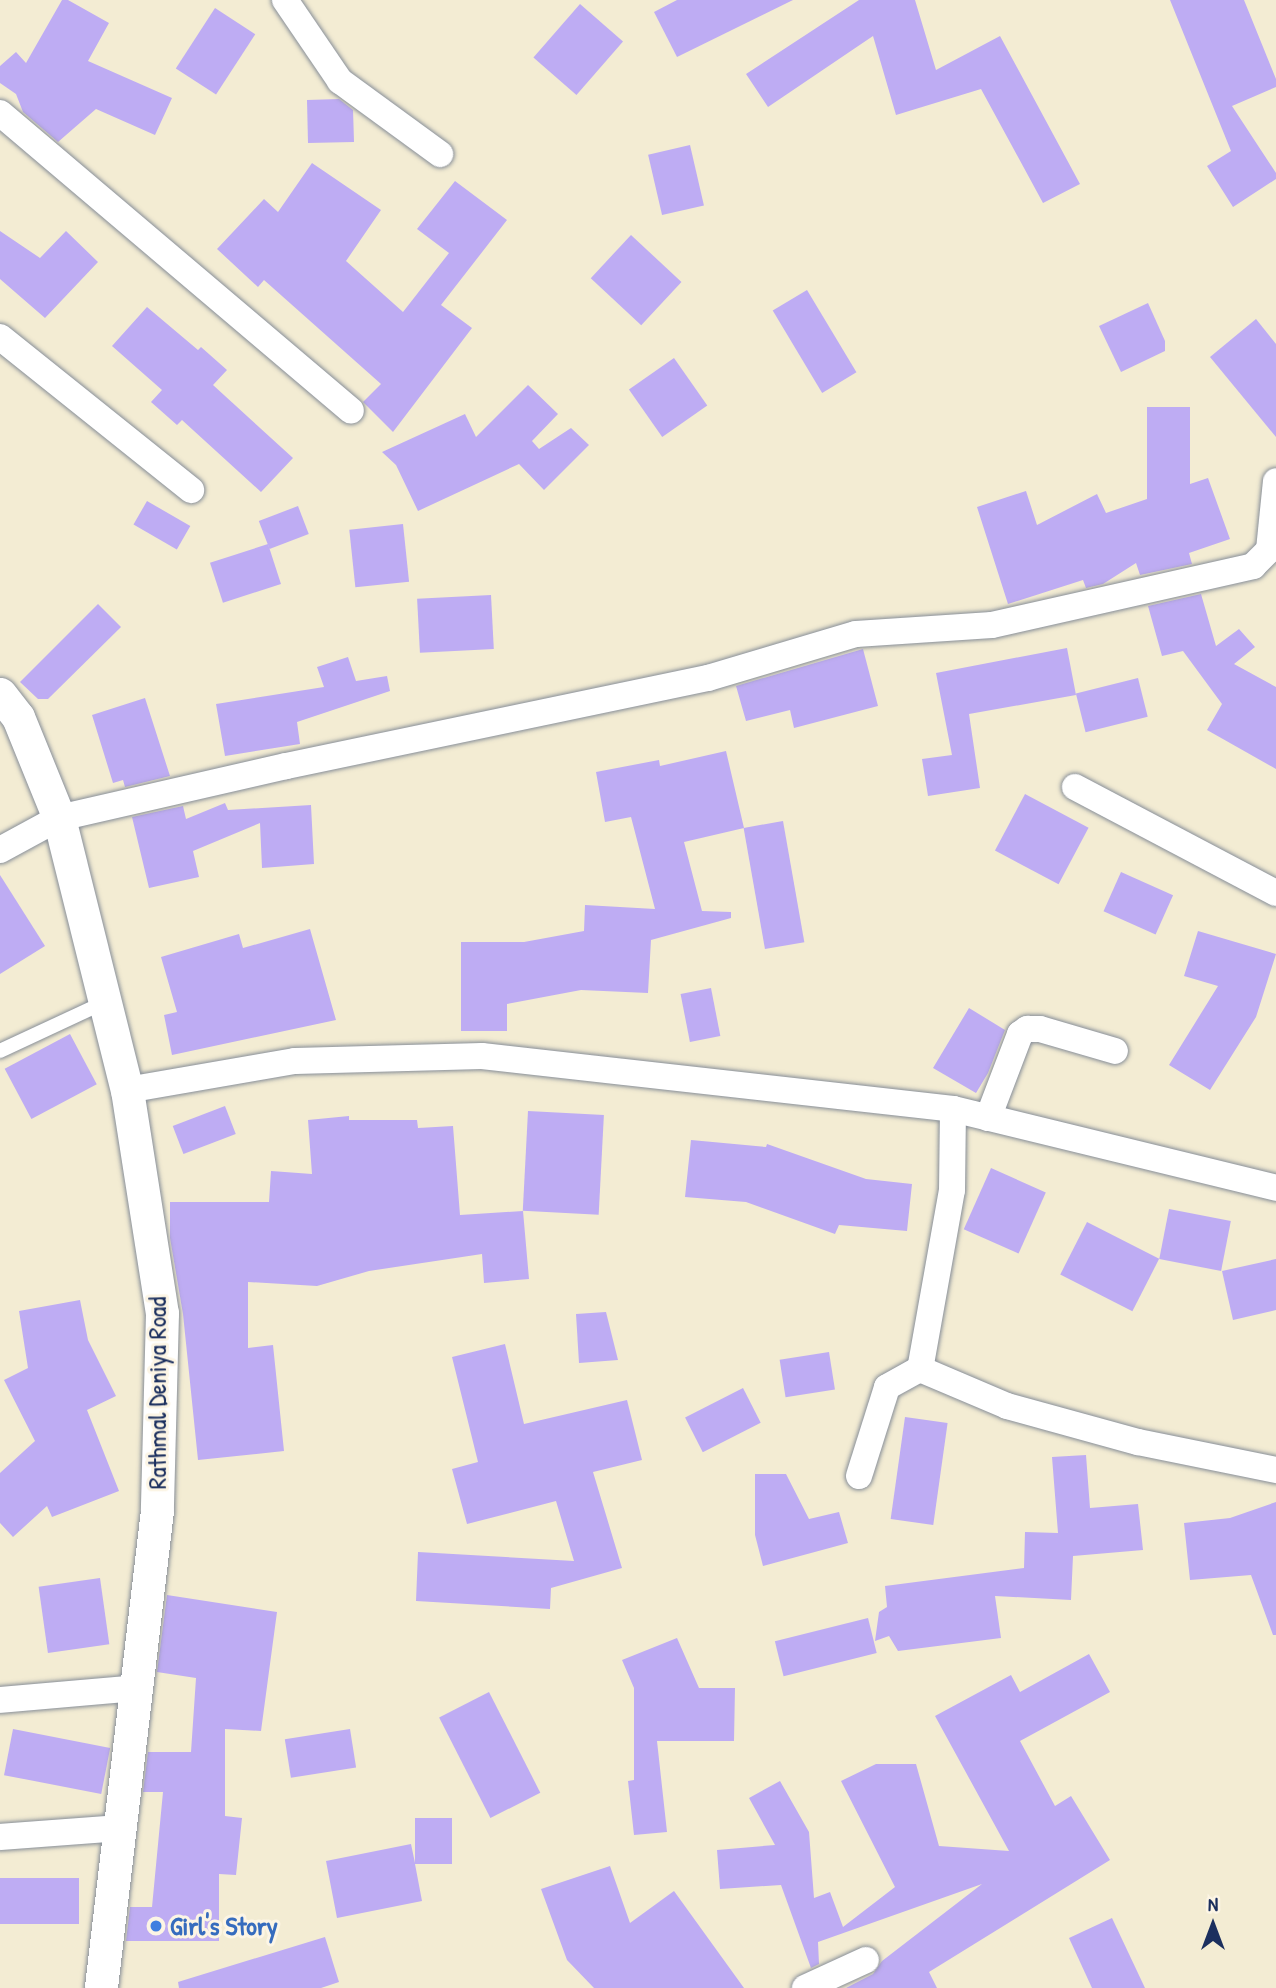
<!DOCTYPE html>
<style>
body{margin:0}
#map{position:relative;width:1276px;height:1988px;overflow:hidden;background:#f3ecd3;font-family:"Patrick Hand",sans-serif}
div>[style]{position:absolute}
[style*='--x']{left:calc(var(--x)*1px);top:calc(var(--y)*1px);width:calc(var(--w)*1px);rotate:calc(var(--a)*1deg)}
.building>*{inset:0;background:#beacf3;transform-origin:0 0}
.roads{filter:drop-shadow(0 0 2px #878e98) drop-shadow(0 0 2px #878e98)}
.service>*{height:14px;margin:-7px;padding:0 7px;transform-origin:7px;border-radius:7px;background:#fff}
.minor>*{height:26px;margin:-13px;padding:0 13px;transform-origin:13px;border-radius:13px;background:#fff}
.tertiary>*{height:33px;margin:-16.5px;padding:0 16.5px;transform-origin:16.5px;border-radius:16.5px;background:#fff}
.dots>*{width:19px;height:19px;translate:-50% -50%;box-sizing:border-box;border:4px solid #fcf5e5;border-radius:50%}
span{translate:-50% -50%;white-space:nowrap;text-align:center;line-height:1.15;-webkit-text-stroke:6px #fcf5e5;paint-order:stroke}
.street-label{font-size:26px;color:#1b2f5e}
.shop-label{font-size:26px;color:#366cbe;font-weight:700}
.left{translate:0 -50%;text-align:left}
.north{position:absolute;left:1178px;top:1890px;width:70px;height:70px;-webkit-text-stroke:5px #fcf5e5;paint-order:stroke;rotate:0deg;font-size:19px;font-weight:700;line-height:28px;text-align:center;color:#1b2f5e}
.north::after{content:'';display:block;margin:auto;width:24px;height:32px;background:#1b2f5e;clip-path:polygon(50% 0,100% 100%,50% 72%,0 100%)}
</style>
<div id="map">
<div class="building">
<i style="clip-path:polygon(62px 0,68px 0,109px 23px,88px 61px,172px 98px,155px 135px,96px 109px,58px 142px,23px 112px,16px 94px,0 83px,0 66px,16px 52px,26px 63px)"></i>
<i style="clip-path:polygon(677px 0,793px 0,677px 57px,654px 12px)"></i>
<i style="clip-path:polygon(859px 0,915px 0,936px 70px,1000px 36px,1080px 184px,1043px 203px,981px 89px,896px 115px,873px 36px,768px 107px,746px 74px)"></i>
<i style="clip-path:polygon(1170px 0,1244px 0,1276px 79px,1276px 87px,1232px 106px,1276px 173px,1276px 179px,1233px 207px,1207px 166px,1231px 151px)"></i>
<i style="left:580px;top:4px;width:57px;height:71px;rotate:41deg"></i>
<i style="left:215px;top:8px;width:48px;height:72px;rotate:33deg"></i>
<i style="clip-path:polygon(339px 99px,353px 110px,354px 142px,308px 143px,307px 100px)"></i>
<i style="left:690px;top:145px;width:62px;height:43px;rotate:77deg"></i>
<i style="clip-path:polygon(312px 163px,381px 210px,346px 261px,403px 312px,449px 253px,417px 229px,455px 181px,507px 220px,441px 305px,472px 328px,393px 432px,363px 402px,381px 384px,264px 280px,258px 287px,217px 249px,264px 199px,278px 212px)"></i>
<i style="clip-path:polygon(0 231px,40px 258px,66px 231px,98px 262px,45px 318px,0 279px)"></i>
<i style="left:631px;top:235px;width:69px;height:59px;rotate:43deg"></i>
<i style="left:807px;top:290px;width:96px;height:40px;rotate:59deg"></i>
<i style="clip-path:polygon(1148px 303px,1165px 341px,1165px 351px,1121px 372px,1099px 326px)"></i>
<i style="clip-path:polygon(147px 307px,198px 350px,201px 347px,227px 370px,213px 385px,293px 458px,261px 492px,182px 420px,177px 425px,151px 402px,162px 390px,112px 346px)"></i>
<i style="clip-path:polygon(1256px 319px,1276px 344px,1276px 437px,1210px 357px)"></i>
<i style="left:674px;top:358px;width:58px;height:55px;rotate:55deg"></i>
<i style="clip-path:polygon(528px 385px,558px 414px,532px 441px,539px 449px,571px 428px,589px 445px,544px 490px,519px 464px,418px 511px,396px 465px,382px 452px,465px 414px,476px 437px)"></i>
<i style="clip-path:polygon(1147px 407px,1190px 407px,1190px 484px,1208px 478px,1230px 539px,1189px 553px,1192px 564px,1140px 575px,1136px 563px,1103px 584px,1086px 588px,1083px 580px,1008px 604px,977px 507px,1026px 491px,1037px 525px,1097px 494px,1106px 513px,1147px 499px)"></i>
<i style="left:147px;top:501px;width:50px;height:27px;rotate:30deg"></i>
<i style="left:298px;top:506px;width:30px;height:42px;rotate:69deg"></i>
<i style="left:403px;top:524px;width:58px;height:54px;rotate:84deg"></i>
<i style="left:268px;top:544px;width:42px;height:61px;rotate:72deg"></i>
<i style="clip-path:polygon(1201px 594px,1216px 646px,1239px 629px,1255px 647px,1234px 664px,1276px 687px,1276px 769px,1207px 730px,1222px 704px,1183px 651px,1162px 656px,1148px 606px)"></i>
<i style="left:491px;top:595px;width:54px;height:74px;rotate:87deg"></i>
<i style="clip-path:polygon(98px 604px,121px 627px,48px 699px,38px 699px,20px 682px)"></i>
<i style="clip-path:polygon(1067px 648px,1076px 695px,969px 714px,980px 788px,928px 796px,922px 759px,952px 755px,936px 673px)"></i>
<i style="clip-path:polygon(863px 649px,878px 706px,794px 728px,790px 710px,746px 721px,736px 686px)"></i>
<i style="clip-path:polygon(348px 657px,356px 681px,387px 676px,390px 691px,297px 722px,300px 744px,225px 756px,216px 704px,324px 687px,317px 667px)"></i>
<i style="left:1138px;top:678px;width:40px;height:64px;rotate:76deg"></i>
<i style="clip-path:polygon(145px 698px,170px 776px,125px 787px,123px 780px,113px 783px,92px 715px)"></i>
<i style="clip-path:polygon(726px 751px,744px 828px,684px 842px,702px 911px,731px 912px,731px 918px,651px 940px,648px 993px,581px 990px,507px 1004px,507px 1031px,461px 1031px,461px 942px,524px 942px,584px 931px,585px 905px,655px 909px,631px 817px,605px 822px,596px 772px,659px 760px,660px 766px)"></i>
<i style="left:1025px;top:794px;width:72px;height:64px;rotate:28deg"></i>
<i style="clip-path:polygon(225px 803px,228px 810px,311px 805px,314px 864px,262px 868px,260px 823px,193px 851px,199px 877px,149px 888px,132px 817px,183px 806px,186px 819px)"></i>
<i style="left:783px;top:821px;width:123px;height:40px;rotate:80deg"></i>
<i style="left:1121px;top:872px;width:57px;height:43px;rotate:24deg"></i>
<i style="clip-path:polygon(0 875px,45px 946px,0 974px)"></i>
<i style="clip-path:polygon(310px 929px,336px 1020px,172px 1055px,164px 1015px,177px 1012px,161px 957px,239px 934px,243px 948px)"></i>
<i style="clip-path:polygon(1198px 931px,1276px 954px,1256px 1017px,1210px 1090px,1169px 1065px,1218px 986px,1184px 976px)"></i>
<i style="left:711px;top:988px;width:49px;height:31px;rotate:79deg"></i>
<i style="clip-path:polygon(969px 1008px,1005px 1030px,988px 1073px,976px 1093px,933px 1068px)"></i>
<i style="left:70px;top:1034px;width:57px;height:74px;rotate:62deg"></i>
<i style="left:225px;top:1106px;width:30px;height:56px;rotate:69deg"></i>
<i style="left:528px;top:1111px;width:76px;height:100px;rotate:3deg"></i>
<i style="clip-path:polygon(349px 1116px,349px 1120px,417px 1120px,418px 1128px,453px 1126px,460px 1215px,523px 1211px,529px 1279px,484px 1283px,482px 1254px,369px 1271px,317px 1286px,248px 1282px,248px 1348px,273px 1345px,284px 1451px,198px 1460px,183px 1314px,170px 1238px,170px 1202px,269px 1202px,271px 1171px,312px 1174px,308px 1120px)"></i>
<i style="clip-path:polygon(691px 1140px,766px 1147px,767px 1144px,866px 1179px,912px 1184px,907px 1231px,839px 1225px,835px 1234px,746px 1202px,685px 1197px)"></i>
<i style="left:991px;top:1168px;width:60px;height:67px;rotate:24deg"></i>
<i style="left:1169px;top:1209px;width:63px;height:51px;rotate:11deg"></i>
<i style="left:1087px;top:1222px;width:81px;height:59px;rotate:27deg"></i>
<i style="clip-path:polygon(1276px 1259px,1276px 1310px,1233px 1320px,1222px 1271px)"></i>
<i style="clip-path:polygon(80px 1300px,88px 1340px,116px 1396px,87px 1410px,119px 1491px,52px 1517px,47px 1506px,13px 1537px,0 1523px,0 1473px,35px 1441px,4px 1380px,28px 1368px,19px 1311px)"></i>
<i style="clip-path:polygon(606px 1312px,618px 1360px,579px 1363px,576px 1314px)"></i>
<i style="clip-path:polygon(505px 1344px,524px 1424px,627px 1400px,642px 1460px,593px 1472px,622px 1568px,551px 1588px,550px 1609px,416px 1601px,418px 1552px,574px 1561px,556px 1501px,467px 1524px,452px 1469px,478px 1462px,452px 1357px)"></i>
<i style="left:829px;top:1352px;width:38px;height:50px;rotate:81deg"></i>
<i style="left:743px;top:1388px;width:39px;height:65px;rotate:63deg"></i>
<i style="left:905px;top:1417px;width:43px;height:103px;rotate:8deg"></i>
<i style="clip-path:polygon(1086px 1455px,1090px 1508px,1138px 1504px,1143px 1550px,1073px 1556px,1071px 1600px,995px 1596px,1001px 1638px,898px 1651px,889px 1636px,875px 1641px,879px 1612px,887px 1607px,885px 1586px,1024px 1568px,1025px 1532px,1058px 1533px,1052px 1457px)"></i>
<i style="clip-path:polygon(755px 1474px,786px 1474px,809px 1519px,839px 1512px,848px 1543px,763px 1566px,755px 1535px)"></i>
<i style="clip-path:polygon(1276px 1502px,1276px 1635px,1273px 1635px,1251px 1575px,1190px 1580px,1184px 1523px,1230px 1518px)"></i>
<i style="left:100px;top:1578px;width:67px;height:62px;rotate:82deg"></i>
<i style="clip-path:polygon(167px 1595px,277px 1612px,261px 1731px,225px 1729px,225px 1816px,242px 1818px,236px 1875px,219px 1874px,219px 1941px,126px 1941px,130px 1907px,152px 1907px,163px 1792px,143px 1792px,148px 1752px,191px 1752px,196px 1678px,157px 1672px)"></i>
<i style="left:868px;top:1618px;width:36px;height:96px;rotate:76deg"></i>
<i style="clip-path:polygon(677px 1638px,699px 1688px,735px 1688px,734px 1741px,657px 1741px,667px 1832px,634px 1835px,628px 1781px,634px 1780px,634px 1688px,622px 1660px)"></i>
<i style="clip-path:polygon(1089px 1654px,1110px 1692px,1020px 1741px,1055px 1806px,1071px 1796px,1110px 1860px,929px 1972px,937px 1988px,846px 1988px,873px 1974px,882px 1961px,982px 1884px,818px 1942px,819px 1964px,811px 1968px,781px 1885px,720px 1889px,717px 1850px,775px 1845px,749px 1798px,780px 1781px,809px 1832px,814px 1898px,830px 1892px,843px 1927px,895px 1887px,841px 1781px,876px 1764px,916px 1764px,939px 1846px,1009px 1851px,935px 1716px,1011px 1675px,1020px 1692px)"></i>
<i style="left:489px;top:1692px;width:113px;height:56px;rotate:63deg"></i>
<i style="left:13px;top:1729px;width:99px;height:47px;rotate:11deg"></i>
<i style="left:350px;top:1729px;width:39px;height:66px;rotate:81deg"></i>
<i style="clip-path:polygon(415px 1818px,452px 1818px,452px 1864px,415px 1864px,422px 1901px,337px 1918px,326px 1861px,411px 1844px,415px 1863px)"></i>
<i style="clip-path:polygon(610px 1866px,630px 1923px,674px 1891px,744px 1988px,594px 1988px,567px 1960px,541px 1889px)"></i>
<i style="left:0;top:1878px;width:79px;height:46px"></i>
<i style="clip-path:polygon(1112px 1918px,1145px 1988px,1092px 1988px,1069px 1938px)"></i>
<i style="clip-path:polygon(325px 1937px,339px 1982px,321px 1988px,179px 1988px,178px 1982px)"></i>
</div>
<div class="roads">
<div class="service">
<i style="--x:0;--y:1051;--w:116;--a:-25"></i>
</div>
<div class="minor">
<i style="--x:285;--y:0;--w:98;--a:55.8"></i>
<i style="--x:340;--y:81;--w:124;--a:36.1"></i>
<i style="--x:0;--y:113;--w:460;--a:40.3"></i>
<i style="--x:0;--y:337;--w:245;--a:38.7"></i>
<i style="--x:1075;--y:787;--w:227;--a:27.8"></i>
<i style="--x:0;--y:850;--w:67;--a:-28.5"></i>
<i style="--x:59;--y:818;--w:233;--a:-12.9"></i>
<i style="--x:286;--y:766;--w:431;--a:-11.8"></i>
<i style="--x:708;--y:678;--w:154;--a:-16.6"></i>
<i style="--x:856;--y:634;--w:136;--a:-3.8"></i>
<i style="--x:992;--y:625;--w:268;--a:-12.7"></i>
<i style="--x:1253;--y:566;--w:23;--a:-45"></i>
<i style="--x:1269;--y:550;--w:69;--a:-84.2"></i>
<i style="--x:127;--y:1090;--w:170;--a:-9.8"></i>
<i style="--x:295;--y:1061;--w:187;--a:-1.5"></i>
<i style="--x:482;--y:1056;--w:474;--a:6.4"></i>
<i style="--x:953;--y:1109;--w:333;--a:13.7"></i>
<i style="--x:953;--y:1109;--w:81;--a:90.7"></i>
<i style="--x:952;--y:1190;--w:182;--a:100.1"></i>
<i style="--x:920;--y:1369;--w:95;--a:23"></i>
<i style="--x:1007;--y:1406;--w:136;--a:15.4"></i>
<i style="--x:1138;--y:1442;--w:141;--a:11.5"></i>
<i style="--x:988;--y:1118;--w:90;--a:-69.1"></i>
<i style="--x:1020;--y:1034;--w:9;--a:-36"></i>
<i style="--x:1027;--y:1029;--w:13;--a:0"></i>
<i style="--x:1040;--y:1029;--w:78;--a:16.3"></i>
<i style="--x:859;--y:1476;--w:93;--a:-72.5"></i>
<i style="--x:887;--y:1387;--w:38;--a:-29"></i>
<i style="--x:0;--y:1700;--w:138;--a:-5"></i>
<i style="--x:0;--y:1837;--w:121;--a:-4.3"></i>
<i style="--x:805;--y:1988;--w:67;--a:-24.7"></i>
</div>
<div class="tertiary">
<i style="--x:0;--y:694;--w:29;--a:52"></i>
<i style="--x:18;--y:717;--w:109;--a:67.9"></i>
<i style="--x:59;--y:818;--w:280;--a:76"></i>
<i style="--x:127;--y:1090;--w:226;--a:81.1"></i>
<i style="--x:162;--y:1313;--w:197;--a:91.5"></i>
<i style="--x:157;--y:1510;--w:481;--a:96.7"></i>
</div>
</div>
<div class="dots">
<i style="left:156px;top:1926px;background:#3f7fe0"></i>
</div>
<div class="street-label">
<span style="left:157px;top:1393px;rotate:-90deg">Rathmal Deniya Road</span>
</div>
<div class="shop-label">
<span class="left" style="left:170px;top:1926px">Girl's Story</span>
</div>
<div class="north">N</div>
</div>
